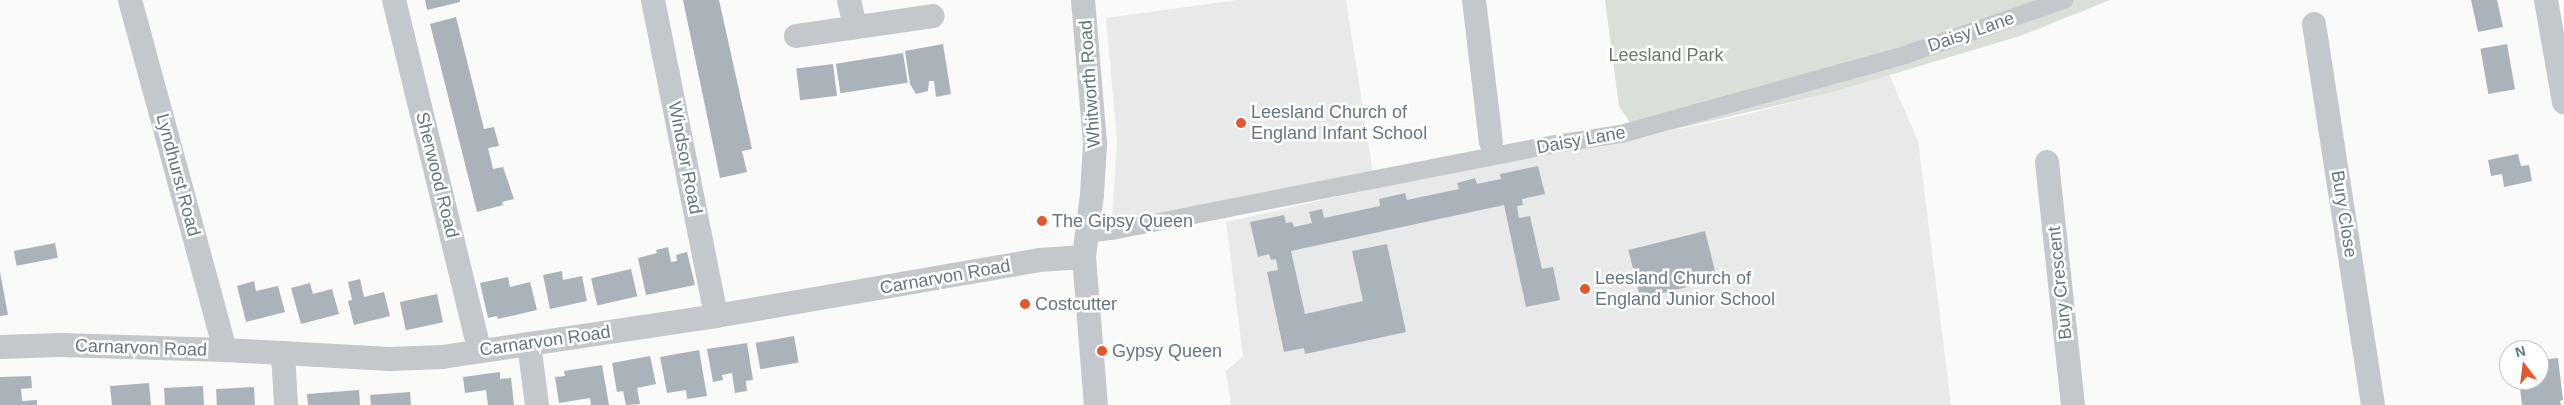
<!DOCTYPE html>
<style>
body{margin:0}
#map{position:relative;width:2564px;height:405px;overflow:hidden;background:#fafaf8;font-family:Arial,sans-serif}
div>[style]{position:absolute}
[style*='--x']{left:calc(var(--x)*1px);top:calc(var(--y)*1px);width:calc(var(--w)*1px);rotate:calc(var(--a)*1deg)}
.built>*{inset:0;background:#e8e9e9}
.green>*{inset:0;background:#dadfd7}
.building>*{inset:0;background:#aab3b9;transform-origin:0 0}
.pedestrian>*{height:18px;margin:-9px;padding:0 9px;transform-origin:9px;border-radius:9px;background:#c3c8cc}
.minor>*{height:24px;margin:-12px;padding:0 12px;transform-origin:12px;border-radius:12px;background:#c3c8cc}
.dots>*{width:14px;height:14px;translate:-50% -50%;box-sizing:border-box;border:2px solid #fff;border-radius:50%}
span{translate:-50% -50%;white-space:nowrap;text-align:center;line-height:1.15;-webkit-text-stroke:5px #fff;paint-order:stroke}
.street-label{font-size:18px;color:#657683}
.park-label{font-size:18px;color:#687a64}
.poi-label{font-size:18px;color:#657683}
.left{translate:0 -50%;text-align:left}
.north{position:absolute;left:2499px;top:340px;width:50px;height:50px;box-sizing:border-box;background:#fff;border:1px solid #c1c8cd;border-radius:50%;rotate:345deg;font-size:14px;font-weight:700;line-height:20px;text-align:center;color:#657683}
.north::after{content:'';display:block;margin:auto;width:18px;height:22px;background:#e4572e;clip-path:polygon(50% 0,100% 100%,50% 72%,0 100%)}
</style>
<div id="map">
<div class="built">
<i style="clip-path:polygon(1238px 0,1346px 0,1373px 173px,1112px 221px,1117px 140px,1106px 18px)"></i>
<i style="clip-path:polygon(1889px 74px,1918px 141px,1951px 405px,1231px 405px,1226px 371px,1243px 356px,1226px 222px,1401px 182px,1632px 139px,1736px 117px,1826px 94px)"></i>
</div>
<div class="green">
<i style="clip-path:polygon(1605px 0,2110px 0,2020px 36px,1826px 94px,1632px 139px,1629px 121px,1619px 106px)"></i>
</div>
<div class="building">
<i style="clip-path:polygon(425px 0,460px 0,460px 2px,427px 10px)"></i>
<i style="clip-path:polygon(683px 0,719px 0,752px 149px,742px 151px,747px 172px,720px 178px)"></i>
<i style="clip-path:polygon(2471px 0,2497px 0,2503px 27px,2478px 32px)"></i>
<i style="clip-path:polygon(456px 17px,484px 129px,494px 127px,499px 146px,488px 148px,493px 169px,503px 167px,514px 199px,502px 202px,503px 205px,477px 212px,430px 24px)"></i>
<i style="clip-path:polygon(943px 44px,951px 94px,936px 97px,934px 81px,929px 81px,928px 91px,916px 94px,910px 84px,905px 51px)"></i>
<i style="left:2507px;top:44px;width:46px;height:27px;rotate:80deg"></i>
<i style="left:903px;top:53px;width:30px;height:68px;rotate:81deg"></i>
<i style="left:833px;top:64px;width:32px;height:37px;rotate:83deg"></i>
<i style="clip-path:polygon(2518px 154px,2521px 166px,2529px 165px,2532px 181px,2504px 187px,2502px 174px,2491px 176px,2488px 160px)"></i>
<i style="clip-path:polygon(1538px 166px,1545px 194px,1522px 199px,1523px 205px,1517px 206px,1519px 218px,1530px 216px,1542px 269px,1553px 267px,1560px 300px,1526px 307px,1504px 205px,1291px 251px,1305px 314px,1363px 301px,1352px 251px,1387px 244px,1406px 332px,1305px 354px,1304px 348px,1284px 352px,1267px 272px,1278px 270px,1276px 259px,1271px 260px,1269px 254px,1258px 257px,1250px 222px,1284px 215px,1286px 223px,1292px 222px,1294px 227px,1312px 223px,1309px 212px,1322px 209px,1324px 218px,1380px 206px,1379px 199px,1405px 193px,1407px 200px,1459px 189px,1457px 183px,1475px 178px,1477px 184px,1501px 179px,1500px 174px)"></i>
<i style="left:1705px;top:231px;width:50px;height:79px;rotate:76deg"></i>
<i style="left:55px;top:243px;width:15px;height:42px;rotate:79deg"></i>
<i style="clip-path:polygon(668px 247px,671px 262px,677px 261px,676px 255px,687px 252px,695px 285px,646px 295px,638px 258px,657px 253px,656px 250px)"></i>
<i style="left:631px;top:269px;width:28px;height:41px;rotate:77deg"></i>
<i style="clip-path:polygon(562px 271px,563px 280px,582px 276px,587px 301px,550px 309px,543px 275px)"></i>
<i style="clip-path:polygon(0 272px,8px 315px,0 316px)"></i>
<i style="clip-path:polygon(508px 277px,510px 287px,530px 282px,537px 310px,498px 319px,497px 316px,488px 318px,480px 283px)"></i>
<i style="clip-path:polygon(360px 279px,364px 297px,384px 292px,390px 316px,354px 325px,348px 301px,352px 300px,348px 282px)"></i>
<i style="clip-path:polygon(254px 281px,256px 291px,278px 286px,285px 312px,246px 322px,237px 286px)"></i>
<i style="clip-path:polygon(310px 283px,313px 294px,332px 289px,339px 314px,301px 324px,291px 288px)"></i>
<i style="left:437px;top:294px;width:29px;height:38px;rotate:78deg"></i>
<i style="left:794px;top:336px;width:27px;height:39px;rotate:80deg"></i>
<i style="clip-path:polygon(747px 343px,753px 380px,746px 381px,747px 391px,735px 393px,732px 373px,722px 375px,723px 380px,713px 382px,707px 349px)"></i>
<i style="clip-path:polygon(699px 350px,707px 396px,687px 399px,686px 390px,667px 393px,660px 357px)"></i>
<i style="clip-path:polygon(650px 356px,656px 384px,637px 388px,640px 404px,626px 405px,623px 391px,617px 392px,612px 363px)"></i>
<i style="clip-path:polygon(2558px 358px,2563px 400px,2560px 401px,2561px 405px,2522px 405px,2519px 380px,2539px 380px,2539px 360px)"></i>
<i style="clip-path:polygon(602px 365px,609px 405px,591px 405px,590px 398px,559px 403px,555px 377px,565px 376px,564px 371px)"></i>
<i style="clip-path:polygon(500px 372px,500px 379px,511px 378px,514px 405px,488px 405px,486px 390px,465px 393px,463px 377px)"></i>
<i style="clip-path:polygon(31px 376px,32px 388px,21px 389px,22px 401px,37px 400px,37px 405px,0 405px,0 377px)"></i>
<i style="clip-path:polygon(149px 383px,151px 405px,112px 405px,110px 386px)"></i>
<i style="left:203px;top:386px;width:19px;height:39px;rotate:87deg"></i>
<i style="left:254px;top:387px;width:18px;height:38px;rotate:87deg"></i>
<i style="clip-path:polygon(359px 390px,360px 405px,308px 405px,307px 394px)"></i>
<i style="clip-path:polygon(410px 392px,411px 405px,371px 405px,370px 395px)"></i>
</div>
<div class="pedestrian">
<i style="--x:1086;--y:234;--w:26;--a:-7"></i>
<i style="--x:1112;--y:231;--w:459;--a:-11.1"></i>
<i style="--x:1562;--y:143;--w:60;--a:-8.7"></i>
<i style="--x:1621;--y:134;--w:288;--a:-15.5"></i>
<i style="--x:1899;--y:57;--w:175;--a:-19.1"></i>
</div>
<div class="minor">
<i style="--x:130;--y:0;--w:363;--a:74.8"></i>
<i style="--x:394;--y:0;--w:360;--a:76.3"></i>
<i style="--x:653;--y:0;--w:322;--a:78.7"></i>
<i style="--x:849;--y:0;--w:28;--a:77"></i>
<i style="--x:1083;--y:0;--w:144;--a:85.2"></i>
<i style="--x:1095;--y:144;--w:51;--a:93.4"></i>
<i style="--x:1092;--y:195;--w:63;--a:97.4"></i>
<i style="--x:1084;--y:257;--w:148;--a:85.4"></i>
<i style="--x:1474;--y:0;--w:143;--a:83.2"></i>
<i style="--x:2546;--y:0;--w:104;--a:80"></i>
<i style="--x:2314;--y:24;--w:386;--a:81.2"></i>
<i style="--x:796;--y:36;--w:138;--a:-8.3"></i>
<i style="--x:2047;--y:162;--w:244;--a:83.9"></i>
<i style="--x:529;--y:344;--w:62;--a:82.5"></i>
<i style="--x:0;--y:347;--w:60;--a:-1.9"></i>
<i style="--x:60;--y:345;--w:165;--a:1.7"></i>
<i style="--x:225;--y:350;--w:165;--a:3.1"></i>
<i style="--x:390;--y:359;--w:52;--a:-2.2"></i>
<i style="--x:442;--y:357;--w:277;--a:-8.5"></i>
<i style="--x:716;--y:316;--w:328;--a:-9.8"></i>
<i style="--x:1039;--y:260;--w:45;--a:-3.8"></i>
<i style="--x:283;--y:353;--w:52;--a:86.7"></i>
</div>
<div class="dots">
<i style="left:1241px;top:123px;background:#e4572e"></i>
<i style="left:1042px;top:221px;background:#e4572e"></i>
<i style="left:1585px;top:289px;background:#e4572e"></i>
<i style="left:1025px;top:304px;background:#e4572e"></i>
<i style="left:1102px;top:351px;background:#e4572e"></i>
</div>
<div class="street-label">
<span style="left:1971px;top:32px;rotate:-19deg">Daisy Lane</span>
<span style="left:1090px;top:84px;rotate:-94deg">Whitworth Road</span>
<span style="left:1581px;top:140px;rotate:-10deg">Daisy Lane</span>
<span style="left:685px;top:158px;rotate:79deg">Windsor Road</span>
<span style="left:178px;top:175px;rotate:75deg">Lyndhurst Road</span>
<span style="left:437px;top:175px;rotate:76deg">Sherwood Road</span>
<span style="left:2344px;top:214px;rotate:81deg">Bury Close</span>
<span style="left:945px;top:277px;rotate:-10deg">Carnarvon Road</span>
<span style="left:2060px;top:283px;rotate:-96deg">Bury Crescent</span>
<span style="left:545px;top:341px;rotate:-8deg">Carnarvon Road</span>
<span style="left:141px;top:348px;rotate:2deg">Carnarvon Road</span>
</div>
<div class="park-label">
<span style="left:1666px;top:55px">Leesland Park</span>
</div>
<div class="poi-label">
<span class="left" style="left:1251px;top:123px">Leesland Church of<br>England Infant School</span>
<span class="left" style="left:1052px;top:221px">The Gipsy Queen</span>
<span class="left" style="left:1595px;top:289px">Leesland Church of<br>England Junior School</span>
<span class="left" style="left:1035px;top:304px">Costcutter</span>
<span class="left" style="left:1112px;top:351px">Gypsy Queen</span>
</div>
<div class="north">N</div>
</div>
